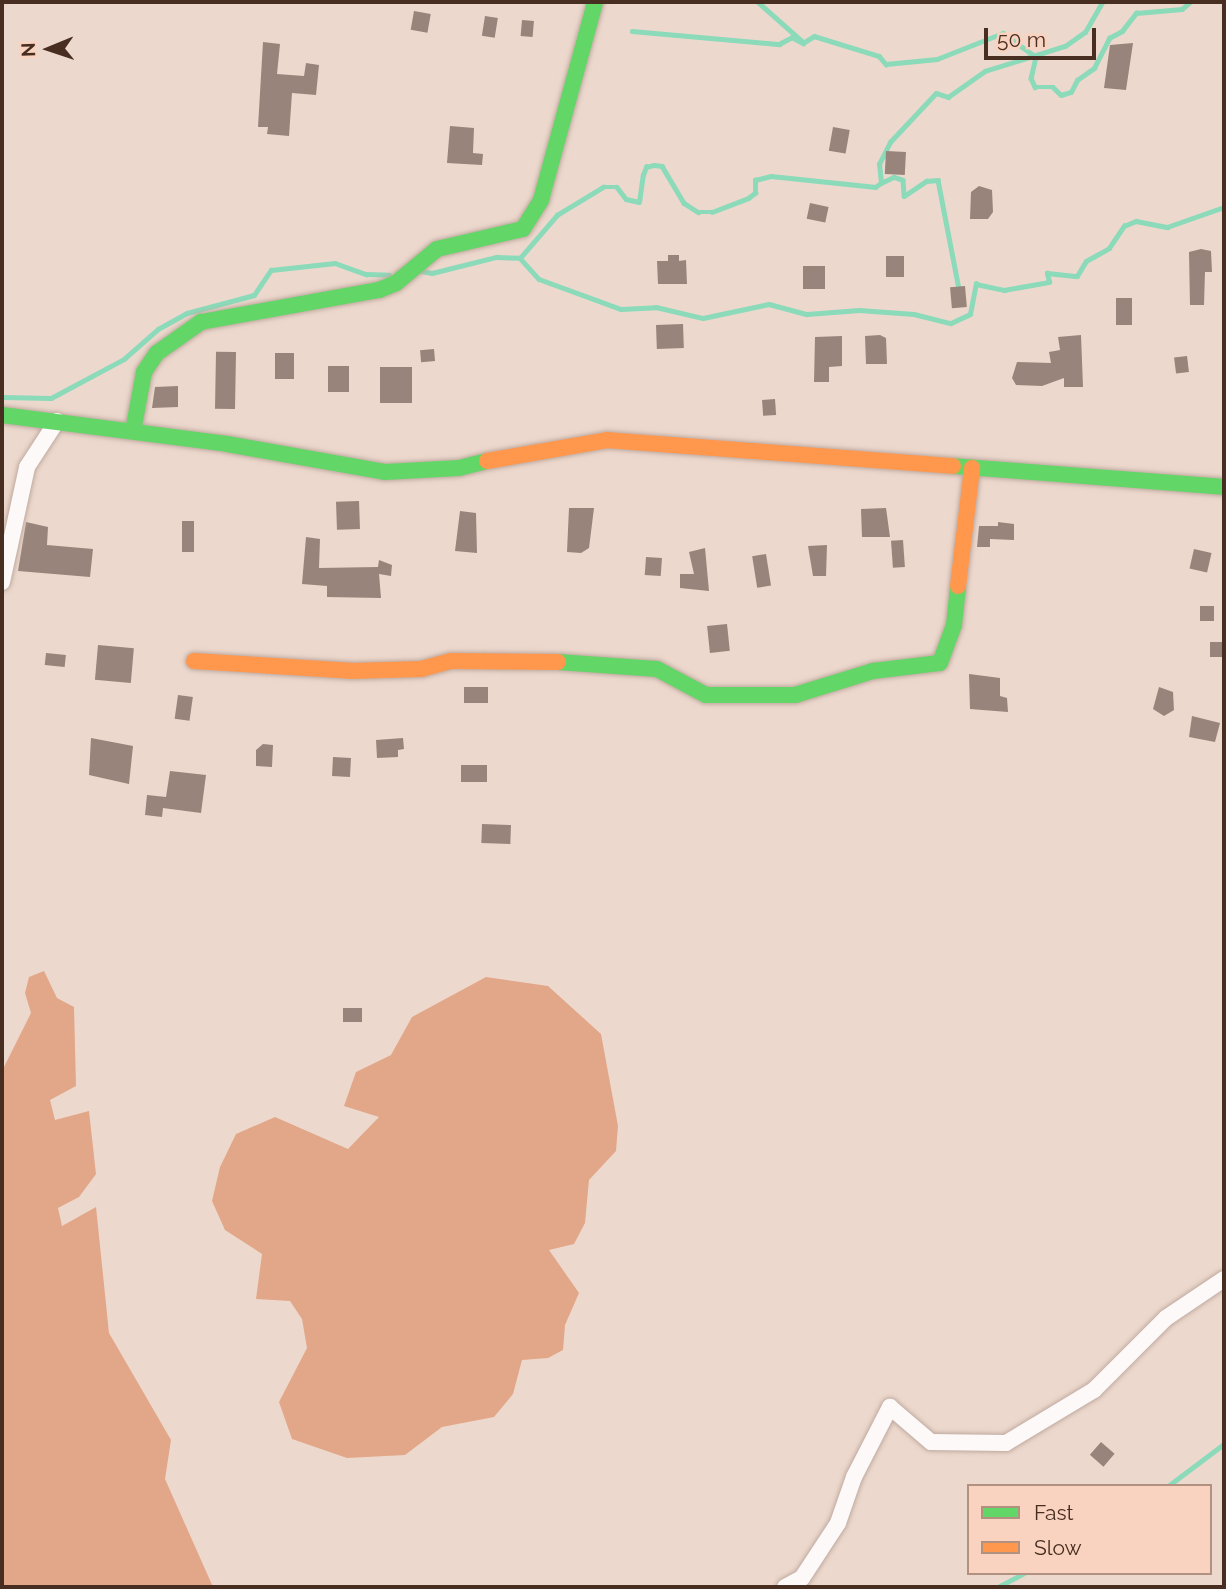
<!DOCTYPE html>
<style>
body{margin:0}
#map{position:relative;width:1226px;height:1589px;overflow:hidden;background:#edd8cd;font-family:Raleway,sans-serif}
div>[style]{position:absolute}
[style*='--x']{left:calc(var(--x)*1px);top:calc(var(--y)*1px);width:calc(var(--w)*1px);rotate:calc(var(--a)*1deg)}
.forest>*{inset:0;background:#e2a788}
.stream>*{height:4.5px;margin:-2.25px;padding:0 2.25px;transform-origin:2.25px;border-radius:2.25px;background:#8bdab9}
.building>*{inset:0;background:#98847a;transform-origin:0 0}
.roads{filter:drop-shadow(0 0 2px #bfaaa0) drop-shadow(0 0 2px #bfaaa0)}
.street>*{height:16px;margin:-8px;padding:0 8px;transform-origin:8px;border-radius:8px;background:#fcf9f8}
.fast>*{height:16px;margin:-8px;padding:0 8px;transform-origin:8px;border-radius:8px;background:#63d668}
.slow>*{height:16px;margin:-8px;padding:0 8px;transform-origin:8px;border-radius:8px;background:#ff974d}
span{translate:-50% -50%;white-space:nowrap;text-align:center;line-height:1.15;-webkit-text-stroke:7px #fad3c0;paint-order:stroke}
.frame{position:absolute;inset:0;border:4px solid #472e21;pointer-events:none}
.legend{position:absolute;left:967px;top:1484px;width:245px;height:91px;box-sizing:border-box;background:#fad3c0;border:2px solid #b29180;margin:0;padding:9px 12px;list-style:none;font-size:21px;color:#472e21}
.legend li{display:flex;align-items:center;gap:14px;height:35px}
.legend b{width:35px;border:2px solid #b29180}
.north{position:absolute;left:14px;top:14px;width:70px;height:70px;-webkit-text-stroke:5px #fad3c0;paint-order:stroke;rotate:268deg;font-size:19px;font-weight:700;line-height:28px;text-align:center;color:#472e21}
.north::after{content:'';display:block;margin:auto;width:24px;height:32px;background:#472e21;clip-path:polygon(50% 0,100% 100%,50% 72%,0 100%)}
.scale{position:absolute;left:984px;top:28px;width:112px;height:32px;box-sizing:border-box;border:4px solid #472e21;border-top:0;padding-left:9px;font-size:21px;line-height:24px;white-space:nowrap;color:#472e21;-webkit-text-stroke:5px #fad3c0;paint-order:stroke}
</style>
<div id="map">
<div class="forest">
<i style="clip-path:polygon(44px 971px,57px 998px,74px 1007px,76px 1086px,50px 1100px,55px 1120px,89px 1111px,96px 1174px,79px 1197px,58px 1208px,62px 1226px,96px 1207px,109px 1333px,171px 1440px,165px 1479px,213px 1587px,2px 1587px,4px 1067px,31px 1013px,25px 993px,29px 977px)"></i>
<i style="clip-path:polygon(486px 977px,548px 986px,601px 1034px,618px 1126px,616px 1151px,589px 1180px,585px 1223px,574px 1244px,549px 1250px,579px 1293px,565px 1325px,563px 1350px,548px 1358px,522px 1360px,513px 1394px,494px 1417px,442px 1427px,405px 1455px,347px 1458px,292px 1439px,279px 1402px,307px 1348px,302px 1319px,290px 1301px,256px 1299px,262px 1254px,225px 1230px,212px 1201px,220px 1167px,236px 1134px,275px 1117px,348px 1149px,379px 1117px,344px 1106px,356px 1072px,391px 1055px,412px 1017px)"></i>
</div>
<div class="stream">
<i style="--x:758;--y:2;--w:59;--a:41.6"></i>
<i style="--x:632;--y:31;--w:148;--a:5.1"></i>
<i style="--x:779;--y:44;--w:15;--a:-28"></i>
<i style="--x:792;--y:37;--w:13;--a:29"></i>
<i style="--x:803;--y:43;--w:13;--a:-32"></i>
<i style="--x:814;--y:36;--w:68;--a:17.1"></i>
<i style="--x:879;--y:56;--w:11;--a:49"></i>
<i style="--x:886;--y:64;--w:51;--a:-5.6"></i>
<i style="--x:937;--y:59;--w:71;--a:-21.5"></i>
<i style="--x:1003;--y:33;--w:41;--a:36"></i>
<i style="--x:1036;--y:57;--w:22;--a:103"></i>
<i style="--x:1031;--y:78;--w:10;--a:66"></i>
<i style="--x:1035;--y:87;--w:18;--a:0"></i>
<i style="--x:1053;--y:87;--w:11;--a:45"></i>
<i style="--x:1061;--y:95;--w:10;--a:-17"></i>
<i style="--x:1071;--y:92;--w:13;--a:-63"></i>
<i style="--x:1077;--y:80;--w:21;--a:-35"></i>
<i style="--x:1094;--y:68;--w:34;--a:-63"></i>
<i style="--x:1109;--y:38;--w:15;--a:-28"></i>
<i style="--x:1122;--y:31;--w:23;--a:-52"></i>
<i style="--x:1136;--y:13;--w:46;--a:-5"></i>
<i style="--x:1182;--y:9;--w:11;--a:-41"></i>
<i style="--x:881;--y:183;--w:14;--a:-25"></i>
<i style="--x:894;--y:177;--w:9;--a:18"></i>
<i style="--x:903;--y:180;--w:16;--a:86"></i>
<i style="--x:904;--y:196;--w:27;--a:-34"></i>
<i style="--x:926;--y:181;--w:12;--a:-5"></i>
<i style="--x:938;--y:180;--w:111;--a:79.1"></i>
<i style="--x:520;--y:258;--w:28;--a:48"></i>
<i style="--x:539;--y:279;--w:87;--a:20.1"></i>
<i style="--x:621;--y:309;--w:35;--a:-3"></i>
<i style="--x:656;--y:307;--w:48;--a:13.2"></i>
<i style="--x:703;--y:318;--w:67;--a:-12"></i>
<i style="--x:769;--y:304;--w:39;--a:15"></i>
<i style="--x:807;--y:314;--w:52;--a:-4.4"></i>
<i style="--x:859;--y:310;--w:55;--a:4.2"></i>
<i style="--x:914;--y:314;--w:38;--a:14"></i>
<i style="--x:951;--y:323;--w:21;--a:-25"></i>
<i style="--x:970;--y:314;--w:31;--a:-79"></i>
<i style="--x:976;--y:284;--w:29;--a:12"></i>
<i style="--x:1004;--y:290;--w:46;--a:-10.1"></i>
<i style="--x:1049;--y:282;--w:9;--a:-103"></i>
<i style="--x:1047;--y:273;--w:30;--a:6"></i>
<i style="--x:1077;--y:276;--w:17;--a:-59"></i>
<i style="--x:1086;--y:261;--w:26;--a:-29"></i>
<i style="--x:1109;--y:248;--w:27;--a:-56"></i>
<i style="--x:1124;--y:226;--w:13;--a:-23"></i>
<i style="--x:1136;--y:221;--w:32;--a:11"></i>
<i style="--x:1167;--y:227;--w:60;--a:-19.3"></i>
<i style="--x:421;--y:271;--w:11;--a:10"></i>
<i style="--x:432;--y:273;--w:66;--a:-14"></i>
<i style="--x:496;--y:257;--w:24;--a:2"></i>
<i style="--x:520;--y:258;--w:57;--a:-49.3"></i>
<i style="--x:557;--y:215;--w:54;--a:-31.3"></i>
<i style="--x:603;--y:187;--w:14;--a:0"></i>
<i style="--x:617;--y:187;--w:15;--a:53"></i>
<i style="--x:626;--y:199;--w:13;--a:13"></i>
<i style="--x:639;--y:202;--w:27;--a:-82"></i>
<i style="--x:643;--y:175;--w:9;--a:-69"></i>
<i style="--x:646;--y:167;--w:8;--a:-14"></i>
<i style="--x:654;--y:165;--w:8;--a:7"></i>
<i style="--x:662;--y:166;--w:43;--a:59.3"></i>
<i style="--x:684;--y:203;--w:17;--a:33"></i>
<i style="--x:698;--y:212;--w:14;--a:0"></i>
<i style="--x:712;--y:212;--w:39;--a:-21"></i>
<i style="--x:748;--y:198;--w:9;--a:-36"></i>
<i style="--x:755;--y:193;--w:13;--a:-90"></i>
<i style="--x:755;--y:180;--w:16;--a:-14"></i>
<i style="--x:771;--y:176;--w:105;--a:6"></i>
<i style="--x:875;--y:187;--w:7;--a:-34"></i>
<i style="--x:881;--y:183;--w:19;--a:-96"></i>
<i style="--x:879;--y:164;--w:25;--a:-63"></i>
<i style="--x:890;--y:142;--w:67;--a:-46.8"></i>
<i style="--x:936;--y:93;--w:13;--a:18"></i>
<i style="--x:948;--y:97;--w:45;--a:-35.1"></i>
<i style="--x:985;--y:71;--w:84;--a:-17.4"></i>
<i style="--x:1065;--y:46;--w:24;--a:-35"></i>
<i style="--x:1085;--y:32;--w:34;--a:-60"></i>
<i style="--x:2;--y:397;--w:49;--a:1.2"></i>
<i style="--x:51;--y:398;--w:83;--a:-28.1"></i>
<i style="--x:124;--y:359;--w:45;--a:-41.4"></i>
<i style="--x:158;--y:329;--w:33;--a:-29"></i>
<i style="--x:187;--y:313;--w:69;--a:-15"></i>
<i style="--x:254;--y:295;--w:30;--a:-56"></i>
<i style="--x:271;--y:270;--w:64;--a:-6.2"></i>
<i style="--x:335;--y:263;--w:33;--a:20"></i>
<i style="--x:366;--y:274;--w:23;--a:2"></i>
<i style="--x:1168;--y:1486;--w:70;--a:-36.9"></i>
<i style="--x:998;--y:1587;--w:30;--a:-28"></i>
</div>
<div class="building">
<i style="left:414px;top:11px;width:17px;height:19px;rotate:10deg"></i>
<i style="left:485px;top:16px;width:13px;height:20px;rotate:9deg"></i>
<i style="left:522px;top:20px;width:12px;height:16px;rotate:5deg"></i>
<i style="clip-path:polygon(263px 42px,280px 44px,277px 74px,304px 76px,306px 63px,319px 65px,316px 95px,292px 93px,289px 136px,267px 134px,268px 127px,258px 127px)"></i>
<i style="clip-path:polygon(1133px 43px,1126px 90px,1104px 88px,1110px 45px)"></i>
<i style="clip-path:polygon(450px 126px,474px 128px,473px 153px,483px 154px,482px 165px,447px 163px)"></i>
<i style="left:833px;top:127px;width:17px;height:24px;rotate:10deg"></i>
<i style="left:886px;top:151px;width:20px;height:23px;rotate:3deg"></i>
<i style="clip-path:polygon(979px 186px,992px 190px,993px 212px,988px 219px,970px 219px,971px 192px)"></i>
<i style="left:810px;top:203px;width:19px;height:16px;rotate:12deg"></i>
<i style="clip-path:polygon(1201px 249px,1211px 251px,1212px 272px,1205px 272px,1204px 305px,1190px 305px,1189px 252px)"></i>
<i style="clip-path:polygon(668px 255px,679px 255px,679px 261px,686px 260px,687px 284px,658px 284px,657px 261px,668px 261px)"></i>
<i style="left:886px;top:256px;width:18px;height:21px"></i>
<i style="left:803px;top:266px;width:22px;height:23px"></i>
<i style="left:965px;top:286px;width:21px;height:15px;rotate:85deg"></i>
<i style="left:1116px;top:298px;width:16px;height:27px"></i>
<i style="left:683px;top:324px;width:24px;height:27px;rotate:88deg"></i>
<i style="clip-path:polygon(880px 335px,886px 338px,887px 364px,866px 364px,865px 336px)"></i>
<i style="clip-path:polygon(1081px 335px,1083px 387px,1064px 387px,1064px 378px,1042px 386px,1016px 385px,1012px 378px,1017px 362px,1051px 363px,1049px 352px,1060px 350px,1058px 337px)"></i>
<i style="clip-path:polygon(842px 336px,842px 366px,829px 367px,829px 382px,814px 382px,815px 337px)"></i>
<i style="left:434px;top:349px;width:12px;height:14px;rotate:85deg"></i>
<i style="left:236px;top:352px;width:57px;height:20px;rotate:91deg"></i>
<i style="left:275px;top:353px;width:19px;height:26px"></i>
<i style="left:1187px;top:356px;width:16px;height:13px;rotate:83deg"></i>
<i style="left:328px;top:366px;width:21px;height:26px"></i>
<i style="left:380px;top:367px;width:32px;height:36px"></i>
<i style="clip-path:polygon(178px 386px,178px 407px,152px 408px,155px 387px)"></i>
<i style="left:775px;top:399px;width:16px;height:13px;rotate:86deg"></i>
<i style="left:359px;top:501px;width:28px;height:23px;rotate:88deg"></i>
<i style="clip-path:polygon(569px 508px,594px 508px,589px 548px,581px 553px,567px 552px)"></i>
<i style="clip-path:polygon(886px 508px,890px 537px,862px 537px,861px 509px)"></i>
<i style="clip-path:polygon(460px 511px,476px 513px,477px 553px,455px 551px)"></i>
<i style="left:182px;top:521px;width:12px;height:31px"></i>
<i style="clip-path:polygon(26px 522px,48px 527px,47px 545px,93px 549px,90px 577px,18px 571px)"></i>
<i style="clip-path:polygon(998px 522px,1014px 524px,1014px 540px,990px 539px,990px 547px,977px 547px,979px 526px,998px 526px)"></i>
<i style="clip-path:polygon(306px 537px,320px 539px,319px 568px,378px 567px,379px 560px,392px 565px,391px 576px,379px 574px,381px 598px,327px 597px,327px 586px,302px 584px)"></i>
<i style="left:903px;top:540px;width:27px;height:12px;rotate:86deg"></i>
<i style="clip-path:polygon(827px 545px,826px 576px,813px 576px,808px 546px)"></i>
<i style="clip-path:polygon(705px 548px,709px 591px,680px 588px,680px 574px,694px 574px,689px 552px)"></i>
<i style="left:1194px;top:549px;width:18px;height:20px;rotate:13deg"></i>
<i style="left:766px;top:554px;width:32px;height:14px;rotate:81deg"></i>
<i style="left:646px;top:557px;width:16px;height:18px;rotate:4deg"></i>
<i style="left:1200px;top:606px;width:14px;height:15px"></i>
<i style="left:727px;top:624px;width:27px;height:20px;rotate:84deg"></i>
<i style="left:1210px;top:642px;width:12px;height:15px"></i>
<i style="left:98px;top:645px;width:36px;height:35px;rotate:5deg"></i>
<i style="left:46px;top:653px;width:20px;height:12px;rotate:6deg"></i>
<i style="clip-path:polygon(969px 674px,1000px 678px,1000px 696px,1007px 698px,1008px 712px,970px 709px)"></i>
<i style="left:464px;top:687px;width:24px;height:16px"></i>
<i style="clip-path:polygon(1159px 687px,1173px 692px,1174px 710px,1164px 716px,1153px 709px)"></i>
<i style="left:178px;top:695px;width:15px;height:24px;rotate:8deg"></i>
<i style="clip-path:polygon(1192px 716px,1220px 723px,1215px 742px,1189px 737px)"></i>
<i style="clip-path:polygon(91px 738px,133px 746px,129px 784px,89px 775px)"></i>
<i style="clip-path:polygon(403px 738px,404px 749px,398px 750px,398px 757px,377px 758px,376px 740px)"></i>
<i style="clip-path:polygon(263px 744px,273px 745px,272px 767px,256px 766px,256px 750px)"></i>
<i style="left:333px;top:757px;width:18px;height:19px;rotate:3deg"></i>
<i style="left:461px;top:765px;width:26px;height:17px"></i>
<i style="clip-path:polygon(170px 771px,206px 775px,201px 813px,163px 808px,162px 817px,145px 815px,147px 795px,166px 797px)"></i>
<i style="left:482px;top:824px;width:29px;height:19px;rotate:2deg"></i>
<i style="left:343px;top:1008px;width:19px;height:14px"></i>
<i style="left:1101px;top:1442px;width:18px;height:17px;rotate:41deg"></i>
</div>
<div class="roads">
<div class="street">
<i style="--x:2;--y:582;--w:118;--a:-77.7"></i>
<i style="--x:27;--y:467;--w:55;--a:-56.9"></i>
<i style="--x:785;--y:1587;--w:19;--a:-28"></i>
<i style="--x:802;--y:1578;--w:66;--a:-56.8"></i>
<i style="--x:838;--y:1523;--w:49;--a:-70.8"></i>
<i style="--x:854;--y:1477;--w:79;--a:-62.8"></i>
<i style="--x:890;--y:1407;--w:54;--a:40.5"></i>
<i style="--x:931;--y:1442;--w:75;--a:0.8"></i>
<i style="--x:1006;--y:1443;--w:103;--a:-31.1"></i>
<i style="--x:1094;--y:1390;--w:102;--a:-45"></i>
<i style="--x:1166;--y:1318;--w:70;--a:-33.9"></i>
</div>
<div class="fast">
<i style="--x:2;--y:415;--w:227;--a:7.3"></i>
<i style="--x:227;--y:444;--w:160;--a:10"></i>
<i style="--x:385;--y:472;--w:74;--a:-3.1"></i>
<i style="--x:459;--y:468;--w:29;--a:-14"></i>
<i style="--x:133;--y:431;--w:60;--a:-79.4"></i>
<i style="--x:144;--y:372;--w:23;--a:-56"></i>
<i style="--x:157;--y:353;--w:54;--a:-35.2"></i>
<i style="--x:201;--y:322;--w:181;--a:-10.2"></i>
<i style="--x:379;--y:290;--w:18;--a:-22"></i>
<i style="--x:396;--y:283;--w:53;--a:-39.7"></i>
<i style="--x:437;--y:249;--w:88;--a:-13.1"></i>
<i style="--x:523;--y:229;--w:34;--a:-58"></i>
<i style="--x:541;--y:200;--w:205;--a:-74.7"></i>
<i style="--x:953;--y:466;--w:272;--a:4.4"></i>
<i style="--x:558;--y:662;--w:99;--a:4"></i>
<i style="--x:657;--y:669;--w:55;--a:28"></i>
<i style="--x:706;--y:695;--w:89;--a:0"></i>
<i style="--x:795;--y:695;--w:82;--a:-17.1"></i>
<i style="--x:873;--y:671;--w:67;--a:-6.8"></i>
<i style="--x:940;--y:663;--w:40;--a:-69.8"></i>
<i style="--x:954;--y:625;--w:39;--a:-84"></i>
</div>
<div class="slow">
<i style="--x:487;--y:461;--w:122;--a:-9.9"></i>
<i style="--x:607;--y:440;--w:347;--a:4.3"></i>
<i style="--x:958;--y:586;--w:119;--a:-83.2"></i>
<i style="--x:194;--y:661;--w:157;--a:3.6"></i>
<i style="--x:351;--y:671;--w:70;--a:-1.6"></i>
<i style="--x:421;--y:669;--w:31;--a:-15"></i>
<i style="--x:451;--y:661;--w:107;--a:0.5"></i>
</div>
</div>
<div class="frame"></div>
<ul class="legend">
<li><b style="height:9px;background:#63d668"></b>Fast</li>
<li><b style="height:9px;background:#ff974d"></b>Slow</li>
</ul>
<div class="north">N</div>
<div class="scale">50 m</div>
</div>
